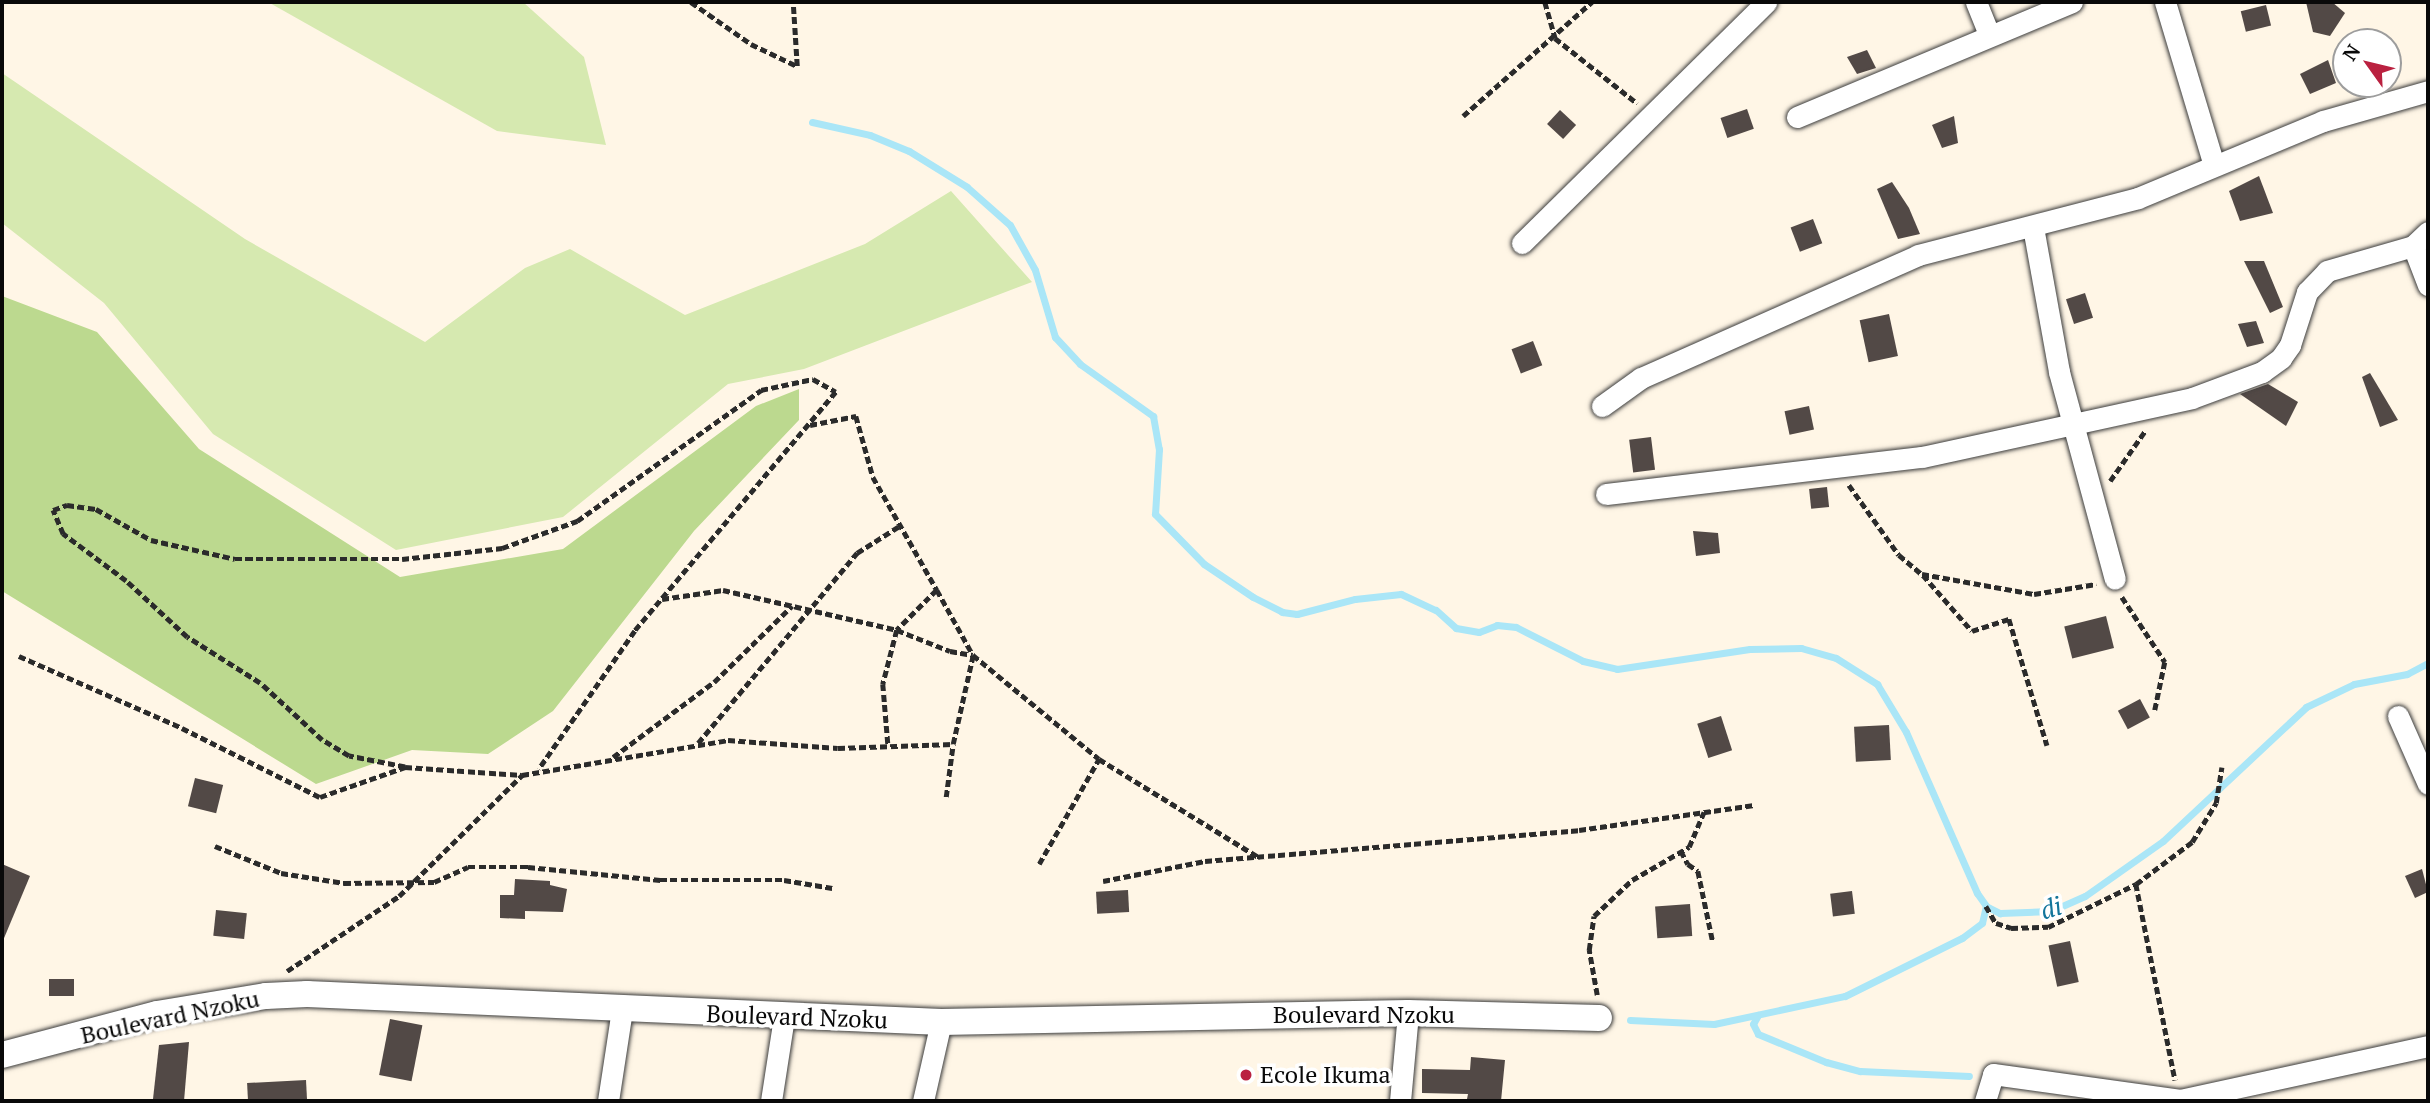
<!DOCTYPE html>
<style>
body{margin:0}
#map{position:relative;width:2430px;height:1103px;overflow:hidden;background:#fff6e6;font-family:"PT Serif",serif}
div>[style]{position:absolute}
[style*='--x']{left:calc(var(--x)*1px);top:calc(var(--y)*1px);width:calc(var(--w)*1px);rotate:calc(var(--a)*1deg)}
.green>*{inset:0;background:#d6e9b0}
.forest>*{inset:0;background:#bcd98f}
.stream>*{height:7px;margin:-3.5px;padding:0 3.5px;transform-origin:3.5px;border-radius:3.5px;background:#aae6f7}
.building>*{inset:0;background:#524946;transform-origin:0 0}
.path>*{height:4.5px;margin-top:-2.25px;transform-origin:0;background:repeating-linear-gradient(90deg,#2b2b2b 0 7px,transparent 0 10.5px)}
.roads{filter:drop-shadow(0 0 2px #3c3c3c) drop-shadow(0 0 2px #3c3c3c)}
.minor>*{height:21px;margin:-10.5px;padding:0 10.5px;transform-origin:10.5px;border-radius:10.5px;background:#fff}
.tertiary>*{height:26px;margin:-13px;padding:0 13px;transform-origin:13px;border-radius:13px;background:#fff}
.dots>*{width:19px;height:19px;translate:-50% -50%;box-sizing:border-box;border:4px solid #fff;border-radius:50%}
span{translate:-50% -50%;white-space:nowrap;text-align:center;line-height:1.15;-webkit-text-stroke:7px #fff;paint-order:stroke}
.street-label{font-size:24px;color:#090909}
.poi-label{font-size:24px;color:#090909}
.left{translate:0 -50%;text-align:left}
.water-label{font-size:26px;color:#13759b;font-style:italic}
.frame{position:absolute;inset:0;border:4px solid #090909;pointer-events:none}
.north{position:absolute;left:2332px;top:28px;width:70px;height:70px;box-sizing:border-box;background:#fff;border:2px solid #9d9d9d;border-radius:50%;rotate:304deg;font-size:19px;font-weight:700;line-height:28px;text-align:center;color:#090909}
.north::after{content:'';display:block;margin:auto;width:24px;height:32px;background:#ba2140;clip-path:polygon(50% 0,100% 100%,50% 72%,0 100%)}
</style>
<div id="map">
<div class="green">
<i style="clip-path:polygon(268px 2px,523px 2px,584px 57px,606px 145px,497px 131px)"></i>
<i style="clip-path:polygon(2px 73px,245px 239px,425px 342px,525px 268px,570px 249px,685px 315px,865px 244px,951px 191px,1032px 282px,804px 369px,728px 384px,563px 517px,396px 550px,213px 434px,104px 303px,2px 223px)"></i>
</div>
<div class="forest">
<i style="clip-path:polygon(2px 296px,97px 332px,199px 449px,400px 577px,563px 549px,756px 406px,799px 389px,799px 420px,694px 531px,553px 711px,488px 754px,412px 750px,316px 784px,2px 591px)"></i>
</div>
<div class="stream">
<i style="--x:812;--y:122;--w:59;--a:12.6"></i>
<i style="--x:870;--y:135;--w:42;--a:22.3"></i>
<i style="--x:909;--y:151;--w:68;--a:31.8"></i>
<i style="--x:967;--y:187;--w:57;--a:41.5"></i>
<i style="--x:1010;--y:225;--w:51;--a:60.9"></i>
<i style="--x:1035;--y:270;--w:70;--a:73.4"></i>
<i style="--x:1055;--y:337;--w:37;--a:47"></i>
<i style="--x:1080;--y:364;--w:90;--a:35.5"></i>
<i style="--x:1153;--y:416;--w:34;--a:80"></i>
<i style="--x:1159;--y:449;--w:65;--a:93.5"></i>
<i style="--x:1155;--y:514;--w:70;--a:45.6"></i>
<i style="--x:1204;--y:564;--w:59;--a:34"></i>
<i style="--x:1253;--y:597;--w:33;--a:27"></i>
<i style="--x:1282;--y:612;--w:15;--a:8"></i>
<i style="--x:1297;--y:614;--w:60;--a:-14.5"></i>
<i style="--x:1355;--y:599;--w:46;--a:-6.2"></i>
<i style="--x:1401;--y:594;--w:38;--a:25"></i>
<i style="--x:1436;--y:610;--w:27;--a:42"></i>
<i style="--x:1456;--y:628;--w:23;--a:10"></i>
<i style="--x:1479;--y:632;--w:19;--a:-21"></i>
<i style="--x:1497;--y:625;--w:19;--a:6"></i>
<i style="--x:1516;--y:627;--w:75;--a:26.9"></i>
<i style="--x:1583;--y:661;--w:35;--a:13"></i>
<i style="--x:1617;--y:669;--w:134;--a:-8.6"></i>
<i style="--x:1750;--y:649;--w:51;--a:-1.1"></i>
<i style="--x:1801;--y:648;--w:36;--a:16"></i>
<i style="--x:1836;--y:658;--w:49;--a:32.4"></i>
<i style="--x:1877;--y:684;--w:56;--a:58.9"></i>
<i style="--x:1906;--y:732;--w:176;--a:66.2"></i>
<i style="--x:1977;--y:893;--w:16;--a:55"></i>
<i style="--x:1986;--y:906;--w:16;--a:27"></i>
<i style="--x:2000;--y:913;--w:51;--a:-2.2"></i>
<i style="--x:2051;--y:911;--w:37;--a:-24"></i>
<i style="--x:2085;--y:896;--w:95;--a:-35.2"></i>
<i style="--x:2163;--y:841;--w:196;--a:-43.1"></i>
<i style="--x:2306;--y:707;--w:53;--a:-25.6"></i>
<i style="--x:2354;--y:684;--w:54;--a:-10.7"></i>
<i style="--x:2407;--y:674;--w:24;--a:-28"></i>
<i style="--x:1758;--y:1015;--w:10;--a:119"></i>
<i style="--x:1753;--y:1024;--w:11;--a:63"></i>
<i style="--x:1758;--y:1034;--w:74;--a:22.4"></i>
<i style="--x:1826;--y:1062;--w:35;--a:15"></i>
<i style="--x:1860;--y:1071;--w:109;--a:2.6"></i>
<i style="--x:1630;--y:1020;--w:84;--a:2.7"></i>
<i style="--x:1714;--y:1024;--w:134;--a:-12.1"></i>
<i style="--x:1845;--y:996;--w:131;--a:-26.4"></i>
<i style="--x:1962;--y:938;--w:25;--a:-37"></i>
<i style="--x:1982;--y:923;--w:17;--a:-77"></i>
</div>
<div class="building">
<i style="clip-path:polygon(2306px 2px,2332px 2px,2345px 13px,2330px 36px,2313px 32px)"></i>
<i style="left:2266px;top:5px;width:21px;height:26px;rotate:76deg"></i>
<i style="clip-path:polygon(1867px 50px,1876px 68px,1857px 74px,1847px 57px)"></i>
<i style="clip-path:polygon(2328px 60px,2336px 83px,2310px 94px,2300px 74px)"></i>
<i style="left:1747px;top:109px;width:21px;height:28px;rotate:71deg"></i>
<i style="left:1560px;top:110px;width:22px;height:19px;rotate:43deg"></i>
<i style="clip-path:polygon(1954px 116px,1958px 143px,1942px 148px,1932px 125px)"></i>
<i style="clip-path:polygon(2259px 176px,2273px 213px,2240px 221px,2229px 191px)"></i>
<i style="clip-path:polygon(1892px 182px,1909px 208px,1920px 234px,1898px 239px,1877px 189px)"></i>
<i style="left:1813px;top:219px;width:26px;height:24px;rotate:69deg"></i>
<i style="clip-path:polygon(2244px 261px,2264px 261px,2283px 307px,2270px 313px)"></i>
<i style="left:2085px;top:293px;width:26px;height:20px;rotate:72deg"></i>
<i style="left:1889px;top:314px;width:43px;height:30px;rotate:78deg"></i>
<i style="clip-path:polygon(2256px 321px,2264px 343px,2247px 347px,2238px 324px)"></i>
<i style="left:1533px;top:341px;width:26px;height:23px;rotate:69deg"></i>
<i style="clip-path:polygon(2370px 373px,2398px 420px,2380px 427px,2362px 377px)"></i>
<i style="clip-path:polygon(2268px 384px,2298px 402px,2286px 426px,2240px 394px)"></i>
<i style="left:1809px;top:406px;width:24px;height:25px;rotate:78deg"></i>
<i style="left:1651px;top:437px;width:33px;height:22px;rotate:83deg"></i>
<i style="left:1827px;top:487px;width:20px;height:18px;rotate:84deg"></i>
<i style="clip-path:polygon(1693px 531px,1718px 533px,1720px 553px,1696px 556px)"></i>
<i style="left:2106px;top:616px;width:33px;height:43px;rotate:76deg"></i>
<i style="left:2140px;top:699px;width:21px;height:25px;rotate:62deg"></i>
<i style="left:1721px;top:716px;width:36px;height:25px;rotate:72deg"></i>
<i style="left:1889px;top:725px;width:35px;height:35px;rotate:87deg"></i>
<i style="left:195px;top:778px;width:29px;height:29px;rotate:14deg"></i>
<i style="clip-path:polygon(2px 864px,30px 876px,2px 943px)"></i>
<i style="clip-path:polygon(2422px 869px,2428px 892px,2415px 898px,2405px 876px)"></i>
<i style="clip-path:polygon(515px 879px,550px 881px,550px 885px,567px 889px,563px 912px,525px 911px,525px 919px,500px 918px,500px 895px,514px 895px)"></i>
<i style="left:1128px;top:890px;width:22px;height:32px;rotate:87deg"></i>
<i style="left:1852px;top:891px;width:23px;height:22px;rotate:83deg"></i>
<i style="left:1690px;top:904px;width:32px;height:35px;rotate:86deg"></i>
<i style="left:216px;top:910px;width:31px;height:26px;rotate:6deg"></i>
<i style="left:2070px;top:941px;width:42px;height:22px;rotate:78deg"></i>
<i style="left:74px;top:979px;width:17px;height:25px;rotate:90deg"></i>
<i style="left:390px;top:1019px;width:33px;height:57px;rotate:11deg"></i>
<i style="clip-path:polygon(189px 1042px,184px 1101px,153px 1099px,159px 1045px)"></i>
<i style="clip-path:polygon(1471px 1057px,1505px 1060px,1501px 1101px,1467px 1099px,1468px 1094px,1422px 1093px,1422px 1069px,1470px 1070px)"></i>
<i style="left:306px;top:1080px;width:21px;height:59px;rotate:87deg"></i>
</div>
<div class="path">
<i style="--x:691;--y:2;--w:73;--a:35"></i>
<i style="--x:751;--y:44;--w:51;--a:25.6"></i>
<i style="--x:797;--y:66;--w:64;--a:-93.6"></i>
<i style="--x:1545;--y:2;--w:37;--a:74"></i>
<i style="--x:1555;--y:38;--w:105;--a:38.4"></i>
<i style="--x:1463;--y:116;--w:172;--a:-41.5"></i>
<i style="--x:810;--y:425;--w:47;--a:-11.1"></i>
<i style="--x:856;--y:416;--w:63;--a:74.4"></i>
<i style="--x:873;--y:477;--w:130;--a:60.5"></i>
<i style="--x:937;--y:590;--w:57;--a:135"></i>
<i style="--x:897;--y:630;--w:56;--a:104.5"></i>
<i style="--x:883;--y:684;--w:60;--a:85.2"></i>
<i style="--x:2110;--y:481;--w:61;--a:-55"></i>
<i style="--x:1849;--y:485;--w:86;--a:54.5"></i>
<i style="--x:1899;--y:555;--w:30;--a:40"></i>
<i style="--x:1922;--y:574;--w:114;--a:10.1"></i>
<i style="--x:2034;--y:594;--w:63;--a:-9.2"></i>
<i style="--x:1923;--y:575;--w:74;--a:48.8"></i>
<i style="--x:1972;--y:631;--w:39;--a:-18"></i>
<i style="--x:2009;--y:619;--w:132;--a:73.2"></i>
<i style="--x:937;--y:590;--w:74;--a:61"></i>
<i style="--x:2122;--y:597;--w:78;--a:56.5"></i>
<i style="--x:2165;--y:662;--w:49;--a:101.8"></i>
<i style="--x:662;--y:599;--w:62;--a:-8.4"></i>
<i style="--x:723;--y:590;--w:179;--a:12.9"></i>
<i style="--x:897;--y:630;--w:57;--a:21.6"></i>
<i style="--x:950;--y:651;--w:23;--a:10"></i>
<i style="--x:19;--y:656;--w:178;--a:23.8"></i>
<i style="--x:182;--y:728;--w:154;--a:26.6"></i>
<i style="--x:320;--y:797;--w:90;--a:-19.4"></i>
<i style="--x:405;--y:767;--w:117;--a:3.9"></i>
<i style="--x:522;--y:775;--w:209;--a:-9.6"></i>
<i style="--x:728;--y:740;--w:110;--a:4.2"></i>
<i style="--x:838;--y:748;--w:115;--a:-2"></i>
<i style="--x:953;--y:744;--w:91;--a:-77.3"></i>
<i style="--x:973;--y:655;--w:163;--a:39.5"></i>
<i style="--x:1099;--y:759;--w:189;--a:31.6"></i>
<i style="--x:698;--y:743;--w:248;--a:-50.1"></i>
<i style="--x:857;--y:553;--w:49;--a:-32.4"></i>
<i style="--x:613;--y:757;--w:126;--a:-36.6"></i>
<i style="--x:714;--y:682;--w:109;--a:-44.3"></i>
<i style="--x:405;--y:767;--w:57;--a:-168.9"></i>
<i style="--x:349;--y:756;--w:31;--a:-149"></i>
<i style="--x:322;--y:740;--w:84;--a:-137.4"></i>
<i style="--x:260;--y:683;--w:86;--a:-147.8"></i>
<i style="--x:187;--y:637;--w:83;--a:-137.4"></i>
<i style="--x:126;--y:581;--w:79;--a:-143.3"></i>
<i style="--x:63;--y:534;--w:26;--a:-113"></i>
<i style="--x:53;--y:510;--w:15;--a:-20"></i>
<i style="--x:67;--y:505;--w:29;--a:8"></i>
<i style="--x:96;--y:509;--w:63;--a:29.4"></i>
<i style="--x:151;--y:540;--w:86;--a:12.7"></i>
<i style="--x:235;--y:559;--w:167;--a:0"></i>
<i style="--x:402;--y:559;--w:101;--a:-6.3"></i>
<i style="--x:502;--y:548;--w:80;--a:-19.8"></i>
<i style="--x:577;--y:521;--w:226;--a:-35.4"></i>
<i style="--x:761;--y:390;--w:53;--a:-11.9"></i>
<i style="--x:813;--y:379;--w:26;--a:29"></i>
<i style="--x:836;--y:392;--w:312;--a:130.1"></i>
<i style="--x:635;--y:631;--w:168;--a:124.8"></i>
<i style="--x:946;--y:797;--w:53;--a:-82.5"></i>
<i style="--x:215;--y:846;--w:71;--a:22.2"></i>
<i style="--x:281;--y:873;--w:64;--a:9"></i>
<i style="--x:344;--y:883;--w:90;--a:-0.6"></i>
<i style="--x:434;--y:882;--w:37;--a:-24"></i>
<i style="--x:468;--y:867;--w:60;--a:0"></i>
<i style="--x:528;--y:867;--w:133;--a:5.6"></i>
<i style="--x:660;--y:880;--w:124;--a:0"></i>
<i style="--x:784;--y:880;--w:49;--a:9.5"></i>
<i style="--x:1681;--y:851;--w:15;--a:62"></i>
<i style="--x:1688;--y:864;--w:12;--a:35"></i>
<i style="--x:1698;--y:871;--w:73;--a:78.1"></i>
<i style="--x:1039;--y:864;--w:121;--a:-60.3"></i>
<i style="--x:1103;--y:881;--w:104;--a:-11.1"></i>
<i style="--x:1205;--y:861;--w:375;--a:-4.7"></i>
<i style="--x:1579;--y:830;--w:177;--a:-8.1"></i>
<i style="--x:2136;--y:884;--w:200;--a:78.7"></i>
<i style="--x:1986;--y:906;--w:20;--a:60"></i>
<i style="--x:1996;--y:923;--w:16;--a:18"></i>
<i style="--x:2011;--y:928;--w:37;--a:-2"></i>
<i style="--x:2048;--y:927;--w:98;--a:-26"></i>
<i style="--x:2136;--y:884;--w:70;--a:-36.9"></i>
<i style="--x:2192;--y:842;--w:46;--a:-58.4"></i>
<i style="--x:2216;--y:803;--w:36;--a:-81"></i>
<i style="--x:287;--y:971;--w:135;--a:-33.8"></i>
<i style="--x:399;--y:896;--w:173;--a:-44.5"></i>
<i style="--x:1597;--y:995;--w:46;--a:-100.1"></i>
<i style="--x:1589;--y:950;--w:34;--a:-82"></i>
<i style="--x:1594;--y:916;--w:52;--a:-43.5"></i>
<i style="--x:1632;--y:880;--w:66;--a:-30.1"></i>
<i style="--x:1689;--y:847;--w:38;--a:-67"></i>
</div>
<div class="roads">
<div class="minor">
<i style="--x:1976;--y:2;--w:35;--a:68"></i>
<i style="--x:2165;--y:2;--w:170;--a:73.3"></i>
<i style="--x:1797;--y:117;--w:298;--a:-22.7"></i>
<i style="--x:2033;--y:227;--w:147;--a:79.8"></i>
<i style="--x:2059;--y:372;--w:214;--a:74.9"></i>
<i style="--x:2428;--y:232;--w:21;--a:137"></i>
<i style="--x:2413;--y:246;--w:42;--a:69"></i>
<i style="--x:1522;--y:243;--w:343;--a:-44.6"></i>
<i style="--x:1602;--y:406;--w:48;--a:-35.7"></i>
<i style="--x:1641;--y:378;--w:303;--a:-23.9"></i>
<i style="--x:1918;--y:255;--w:227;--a:-14.5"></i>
<i style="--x:2138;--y:198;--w:200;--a:-22.6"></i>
<i style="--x:2323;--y:121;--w:109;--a:-15.9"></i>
<i style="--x:1606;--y:494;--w:318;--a:-6.7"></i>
<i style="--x:1922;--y:457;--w:276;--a:-12.3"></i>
<i style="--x:2192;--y:398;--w:75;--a:-20.4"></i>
<i style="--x:2262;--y:372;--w:24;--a:-36"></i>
<i style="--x:2281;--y:358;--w:16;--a:-55"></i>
<i style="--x:2290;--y:345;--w:56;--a:-72.2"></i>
<i style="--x:2307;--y:292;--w:29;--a:-46"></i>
<i style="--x:2327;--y:271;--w:90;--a:-16.2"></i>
<i style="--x:2398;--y:716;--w:74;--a:66.2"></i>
<i style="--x:608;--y:1101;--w:92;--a:-81.3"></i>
<i style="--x:771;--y:1101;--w:85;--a:-81.2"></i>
<i style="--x:923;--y:1101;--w:81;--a:-77.2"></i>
<i style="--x:1400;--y:1101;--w:88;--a:-84.8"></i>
<i style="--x:1985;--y:1101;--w:28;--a:-73"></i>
<i style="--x:1993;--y:1074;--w:189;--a:7.9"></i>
<i style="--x:2180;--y:1100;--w:254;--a:-12.3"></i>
</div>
<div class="tertiary">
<i style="--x:2;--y:1055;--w:160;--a:-14.8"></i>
<i style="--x:157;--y:1014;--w:110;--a:-9.4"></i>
<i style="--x:266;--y:996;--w:41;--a:-2.8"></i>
<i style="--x:307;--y:994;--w:635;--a:2.53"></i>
<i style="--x:941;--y:1022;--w:467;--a:-1.1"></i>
<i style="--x:1408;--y:1013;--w:191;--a:1.5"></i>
</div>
</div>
<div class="dots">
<i style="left:1246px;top:1075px;background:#ba2140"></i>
</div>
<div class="street-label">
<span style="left:1364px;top:1015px">Boulevard Nzoku</span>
<span style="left:170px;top:1017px;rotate:-12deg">Boulevard Nzoku</span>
<span style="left:797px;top:1017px;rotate:2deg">Boulevard Nzoku</span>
</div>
<div class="poi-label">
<span class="left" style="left:1260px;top:1075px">Ecole Ikuma</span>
</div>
<div class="water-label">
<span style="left:2051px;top:908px;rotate:-17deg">di</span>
</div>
<div class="frame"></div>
<div class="north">N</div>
</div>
